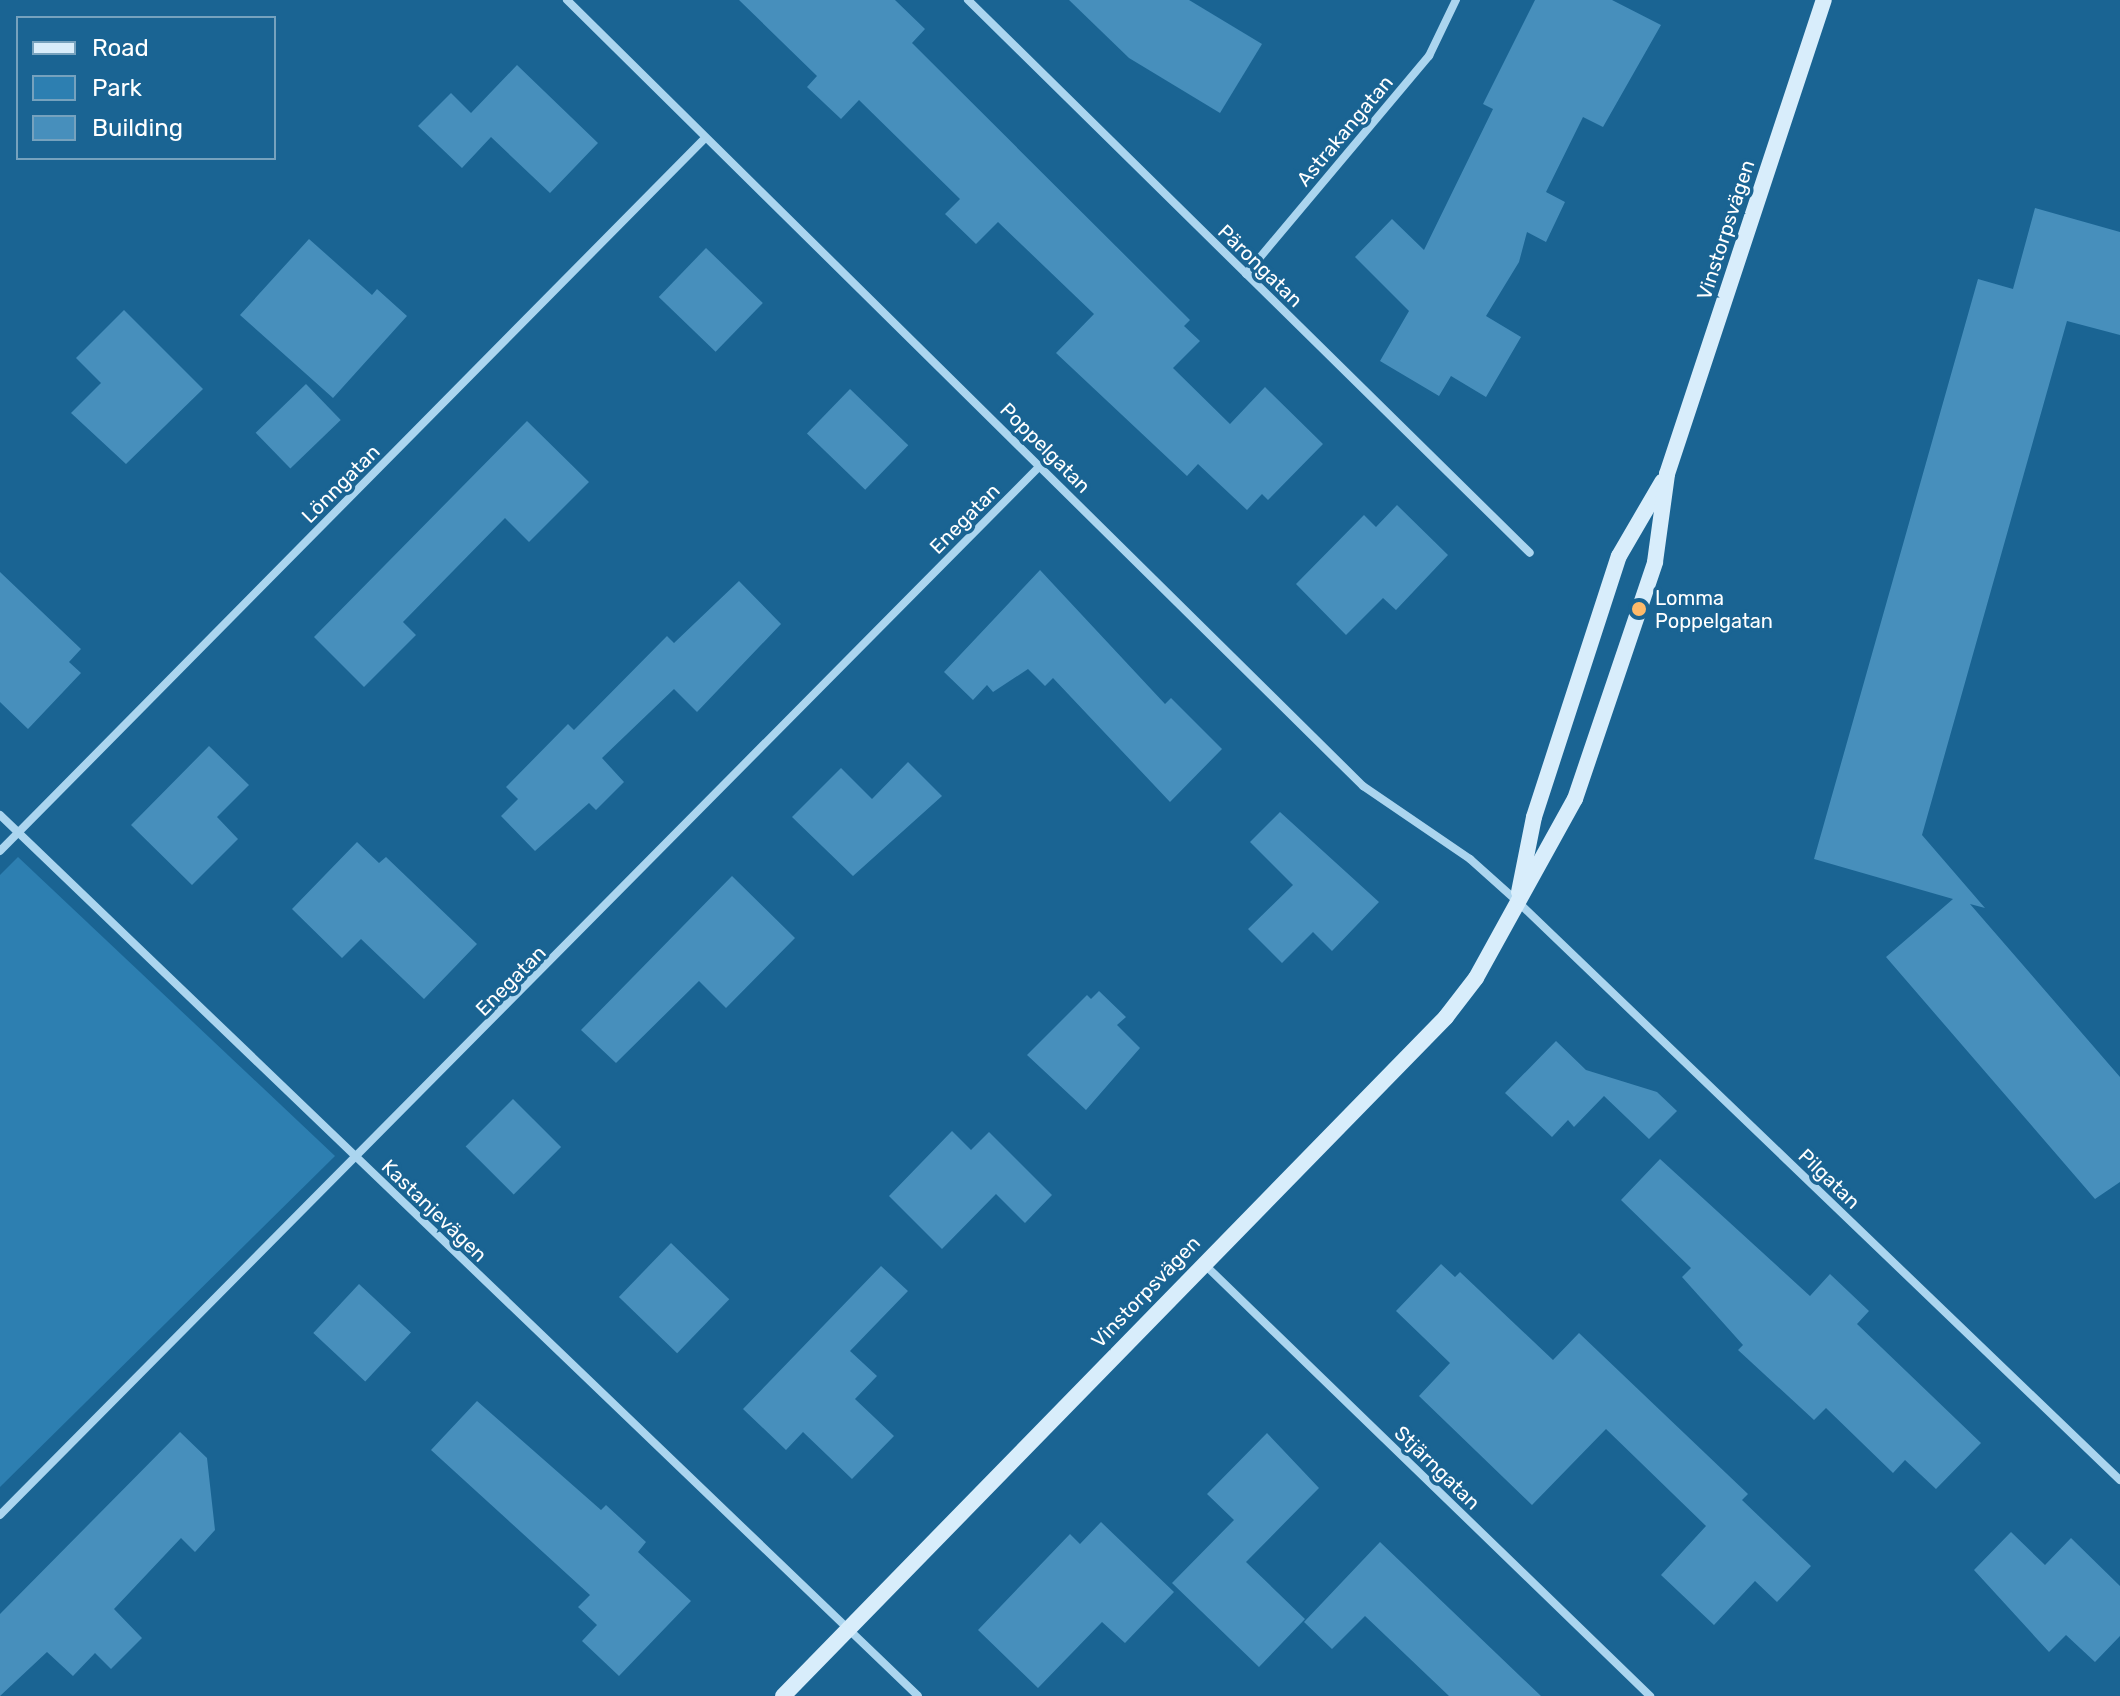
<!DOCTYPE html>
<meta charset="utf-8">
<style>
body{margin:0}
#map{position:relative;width:2120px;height:1696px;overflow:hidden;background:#1a6493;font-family:Rubik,sans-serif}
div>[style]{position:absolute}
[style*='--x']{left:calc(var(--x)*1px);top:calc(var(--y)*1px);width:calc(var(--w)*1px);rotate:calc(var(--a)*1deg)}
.green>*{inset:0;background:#2d7fb1}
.building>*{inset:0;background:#478fbc;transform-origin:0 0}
.street>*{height:8px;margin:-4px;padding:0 4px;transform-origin:4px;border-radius:4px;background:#abd5ef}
.secondary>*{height:16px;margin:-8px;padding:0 8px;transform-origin:8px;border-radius:8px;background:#d8edfb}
.dots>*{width:22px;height:22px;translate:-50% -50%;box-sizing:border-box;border:4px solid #1a6493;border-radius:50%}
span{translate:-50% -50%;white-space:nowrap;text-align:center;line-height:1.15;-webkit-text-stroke:7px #1a6493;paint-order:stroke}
.street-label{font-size:20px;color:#fff}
.poi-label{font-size:20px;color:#fff}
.left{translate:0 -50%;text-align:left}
.legend{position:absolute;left:16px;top:16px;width:260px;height:144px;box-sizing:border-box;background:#1a6493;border:2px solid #76a2be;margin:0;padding:10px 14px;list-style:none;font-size:24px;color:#fff}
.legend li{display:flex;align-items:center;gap:16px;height:40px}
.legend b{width:40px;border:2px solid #76a2be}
</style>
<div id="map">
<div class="green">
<i style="clip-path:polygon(18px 857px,335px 1156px,0 1487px,0 875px)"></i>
</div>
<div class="building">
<i style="clip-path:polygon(739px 0,895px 0,925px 29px,912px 43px,1190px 320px,1184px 326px,1200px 341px,1173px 368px,1230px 424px,1265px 387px,1323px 444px,1268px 500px,1262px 494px,1247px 510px,1198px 464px,1187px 476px,1056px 353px,1094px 314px,998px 222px,976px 244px,945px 214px,960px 199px,859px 100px,841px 119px,807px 87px,817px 76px)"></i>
<i style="clip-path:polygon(1069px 0,1189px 0,1262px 44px,1220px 113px,1129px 58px)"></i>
<i style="clip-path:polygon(1535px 0,1612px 0,1661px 25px,1603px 127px,1583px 117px,1546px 192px,1565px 202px,1546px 242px,1527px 232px,1519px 262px,1486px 316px,1521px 337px,1486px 397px,1451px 376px,1439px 396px,1380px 361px,1409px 311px,1355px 257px,1392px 219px,1424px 250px,1493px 109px,1483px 104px)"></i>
<i style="clip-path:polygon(517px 65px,598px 143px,550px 193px,491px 137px,462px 168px,418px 126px,451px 93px,471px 113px)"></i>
<i style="clip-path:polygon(2035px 208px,2120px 232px,2120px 335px,2067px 321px,1922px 835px,1985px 908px,1970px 904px,2120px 1077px,2120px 1182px,2095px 1199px,1886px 957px,1953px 899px,1814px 859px,1978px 279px,2013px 289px)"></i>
<i style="clip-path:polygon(309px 239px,372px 295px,377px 289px,407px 316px,333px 398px,240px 315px)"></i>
<i style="left:706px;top:248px;width:79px;height:68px;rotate:44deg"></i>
<i style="clip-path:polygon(124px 310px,203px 389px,126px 464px,71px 413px,101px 383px,76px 358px)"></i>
<i style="left:306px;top:384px;width:50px;height:70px;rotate:46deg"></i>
<i style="left:850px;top:389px;width:81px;height:62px;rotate:44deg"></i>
<i style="clip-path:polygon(527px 421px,589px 482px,529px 542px,505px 518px,403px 622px,416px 635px,364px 687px,314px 637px)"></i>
<i style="clip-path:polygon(1397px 505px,1448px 555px,1396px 610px,1383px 598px,1346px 635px,1296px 584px,1364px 515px,1376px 527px)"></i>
<i style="clip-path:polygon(1040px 570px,1165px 704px,1171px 698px,1222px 749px,1170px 802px,1053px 678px,1045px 686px,1028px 669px,993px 692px,987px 685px,973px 700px,944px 672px)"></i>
<i style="clip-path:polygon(0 572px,81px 649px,69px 662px,81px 673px,28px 729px,0 702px)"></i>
<i style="clip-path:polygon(739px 581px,781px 624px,697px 712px,674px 689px,602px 758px,624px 782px,596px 810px,589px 803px,535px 851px,501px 816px,518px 799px,506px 787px,568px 724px,574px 730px,667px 636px,674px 643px)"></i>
<i style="clip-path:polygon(209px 746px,249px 785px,217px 817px,238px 839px,192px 885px,131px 825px)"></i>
<i style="clip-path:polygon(908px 762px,942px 796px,853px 876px,792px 817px,841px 768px,872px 799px)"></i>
<i style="clip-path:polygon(1280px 812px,1379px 902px,1332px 951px,1313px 932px,1282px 963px,1248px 929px,1293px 885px,1250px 842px)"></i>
<i style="clip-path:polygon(357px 842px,379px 863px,386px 857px,477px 944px,424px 999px,361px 939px,342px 958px,292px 909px)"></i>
<i style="clip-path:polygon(732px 876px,795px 938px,726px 1008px,699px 981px,616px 1063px,581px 1030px)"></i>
<i style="clip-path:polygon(1099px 991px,1126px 1017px,1117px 1025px,1140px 1048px,1086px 1110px,1027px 1055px,1087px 995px,1091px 999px)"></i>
<i style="clip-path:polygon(1556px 1041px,1586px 1070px,1657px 1092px,1677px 1111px,1649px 1139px,1604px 1096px,1574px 1127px,1568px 1120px,1552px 1137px,1505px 1093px)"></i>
<i style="left:513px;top:1099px;width:68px;height:67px;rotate:45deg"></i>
<i style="clip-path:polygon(952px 1131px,971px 1150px,989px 1132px,1052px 1195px,1025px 1223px,996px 1194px,942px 1249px,889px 1196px)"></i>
<i style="clip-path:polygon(1660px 1159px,1810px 1296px,1830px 1274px,1869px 1311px,1857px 1324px,1981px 1443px,1936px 1489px,1905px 1460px,1893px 1473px,1826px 1408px,1814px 1420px,1738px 1350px,1743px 1345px,1682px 1277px,1691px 1268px,1621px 1200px)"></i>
<i style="left:671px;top:1243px;width:81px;height:75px;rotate:44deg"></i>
<i style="clip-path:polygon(1441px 1264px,1455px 1277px,1460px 1272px,1553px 1360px,1579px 1333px,1748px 1494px,1742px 1500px,1811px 1566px,1777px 1602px,1755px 1581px,1714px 1625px,1661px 1575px,1706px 1526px,1606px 1429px,1532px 1505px,1419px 1396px,1450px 1363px,1396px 1311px)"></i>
<i style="clip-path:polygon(881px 1266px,908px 1291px,850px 1351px,877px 1376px,855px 1399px,894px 1436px,852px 1479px,803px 1432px,786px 1450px,743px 1409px)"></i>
<i style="left:359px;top:1284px;width:71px;height:67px;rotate:43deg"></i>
<i style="clip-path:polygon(477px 1401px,601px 1510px,606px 1505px,646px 1542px,638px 1552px,691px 1601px,619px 1676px,582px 1641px,597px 1625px,578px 1607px,590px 1595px,431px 1450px)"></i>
<i style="clip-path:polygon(180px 1432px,207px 1458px,215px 1530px,195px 1552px,181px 1538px,114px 1609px,142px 1638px,111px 1669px,95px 1653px,73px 1676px,47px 1652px,0 1696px,0 1614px)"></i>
<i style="clip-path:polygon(1267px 1433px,1319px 1488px,1246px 1562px,1305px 1619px,1259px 1667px,1172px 1583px,1234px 1520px,1207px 1494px)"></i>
<i style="clip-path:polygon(1101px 1522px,1174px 1592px,1125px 1643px,1102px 1622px,1038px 1688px,978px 1630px,1070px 1534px,1080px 1544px)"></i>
<i style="clip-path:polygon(2011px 1532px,2045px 1565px,2071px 1538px,2120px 1586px,2120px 1636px,2095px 1662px,2066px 1635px,2049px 1652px,1974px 1570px)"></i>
<i style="clip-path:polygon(1380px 1542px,1541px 1696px,1449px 1696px,1365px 1616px,1332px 1649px,1304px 1622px)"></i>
</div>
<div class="street">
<i style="--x:567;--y:0;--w:1119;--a:44.64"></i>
<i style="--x:1363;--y:786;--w:130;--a:34.3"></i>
<i style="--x:1470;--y:859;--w:63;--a:41.8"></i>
<i style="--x:1517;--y:901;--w:836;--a:43.84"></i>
<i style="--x:968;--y:0;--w:788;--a:44.54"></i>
<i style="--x:1246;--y:274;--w:285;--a:-50"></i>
<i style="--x:1429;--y:56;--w:62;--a:-64.3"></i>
<i style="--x:0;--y:815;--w:1272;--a:43.82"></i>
<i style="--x:0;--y:851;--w:1003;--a:-45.32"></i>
<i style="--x:1202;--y:1262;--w:624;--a:44.09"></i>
<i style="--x:0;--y:1515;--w:1477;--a:-45.25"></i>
</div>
<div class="secondary">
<i style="--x:1519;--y:892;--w:76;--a:-78.7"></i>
<i style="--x:1534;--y:817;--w:274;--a:-72"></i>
<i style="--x:1619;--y:556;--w:86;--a:-59.8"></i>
<i style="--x:783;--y:1696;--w:949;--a:-45.68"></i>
<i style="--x:1446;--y:1017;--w:49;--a:-52.4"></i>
<i style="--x:1476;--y:978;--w:205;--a:-61.1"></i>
<i style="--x:1575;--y:799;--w:250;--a:-71.3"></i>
<i style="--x:1655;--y:562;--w:89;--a:-82.2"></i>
<i style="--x:1667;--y:474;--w:499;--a:-71.7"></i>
</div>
<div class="dots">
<i style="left:1639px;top:609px;background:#ffba69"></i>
</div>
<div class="street-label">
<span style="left:1345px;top:131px;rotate:-50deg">Astrakangatan</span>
<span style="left:1726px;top:230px;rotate:-72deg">Vinstorpsvägen</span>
<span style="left:1260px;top:266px;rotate:44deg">Pärongatan</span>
<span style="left:1045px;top:448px;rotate:45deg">Poppelgatan</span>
<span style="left:341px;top:484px;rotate:-45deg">Lönngatan</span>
<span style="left:965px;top:519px;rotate:-45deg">Enegatan</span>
<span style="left:511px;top:981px;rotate:-45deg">Enegatan</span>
<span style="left:1829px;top:1179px;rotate:44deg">Pilgatan</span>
<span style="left:434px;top:1211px;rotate:44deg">Kastanjevägen</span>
<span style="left:1146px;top:1292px;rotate:-46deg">Vinstorpsvägen</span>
<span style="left:1437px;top:1468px;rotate:44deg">Stjärngatan</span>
</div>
<div class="poi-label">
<span class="left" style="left:1655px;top:610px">Lomma<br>Poppelgatan</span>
</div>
<ul class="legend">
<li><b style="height:10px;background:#d8edfb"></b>Road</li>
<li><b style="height:22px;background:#2d7fb1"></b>Park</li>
<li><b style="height:22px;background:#478fbc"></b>Building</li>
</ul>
</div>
